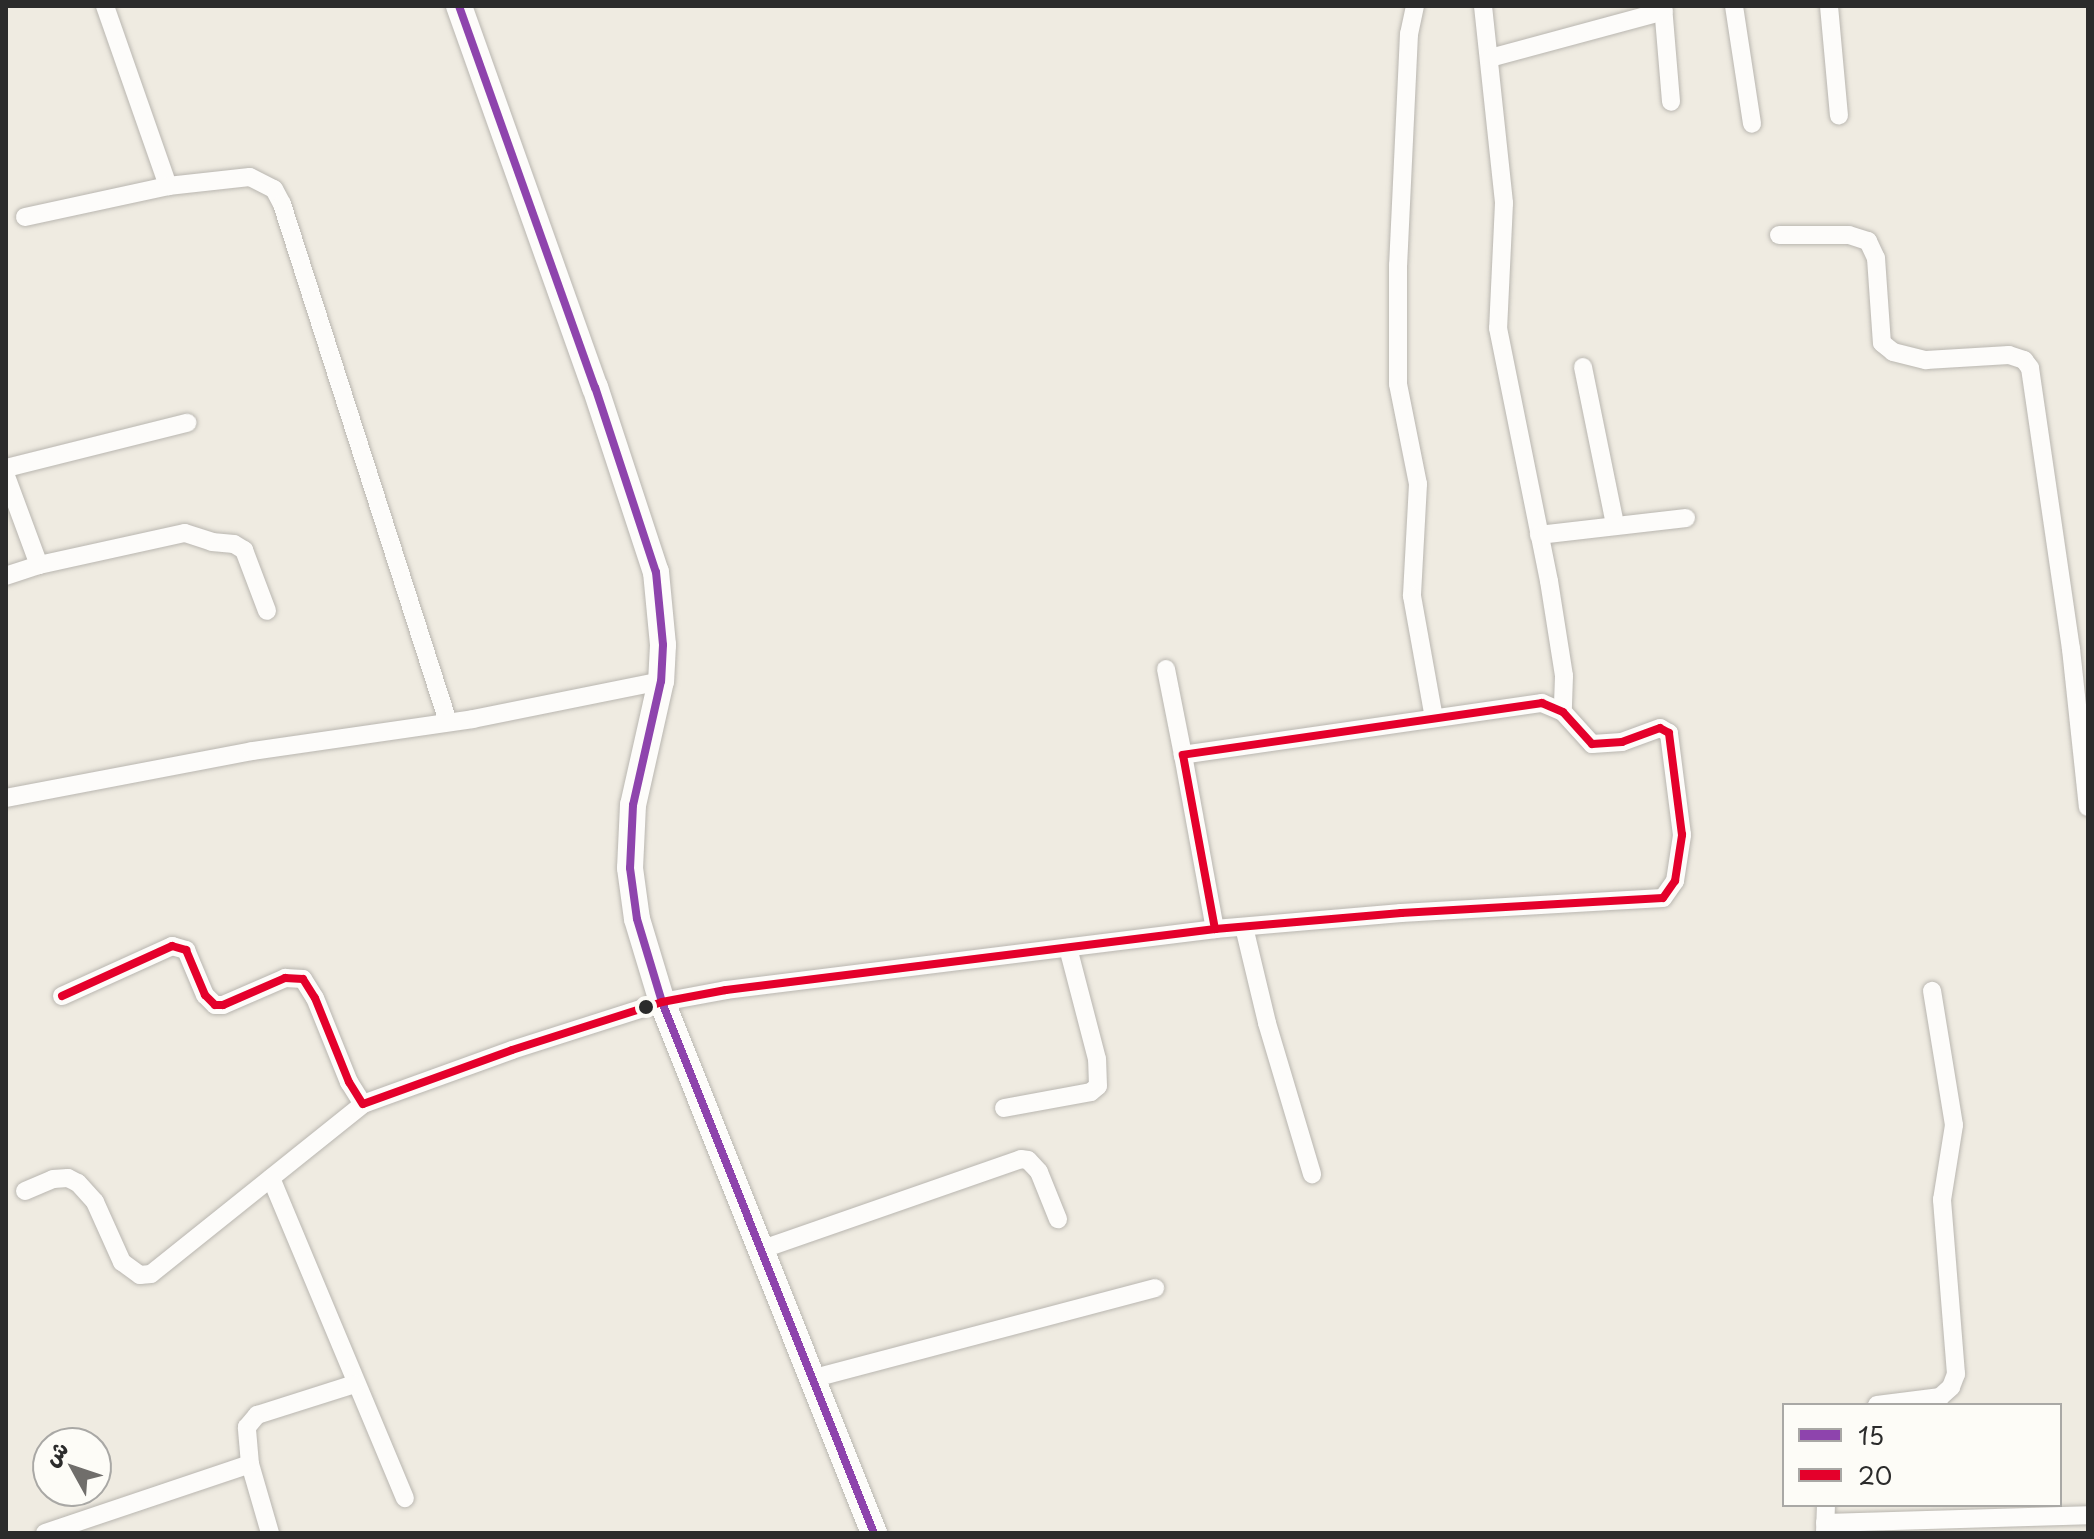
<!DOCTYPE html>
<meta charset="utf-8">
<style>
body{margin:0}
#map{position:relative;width:2094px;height:1539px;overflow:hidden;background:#efebe1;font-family:"Playpen Sans","Playpen Sans Arabic",sans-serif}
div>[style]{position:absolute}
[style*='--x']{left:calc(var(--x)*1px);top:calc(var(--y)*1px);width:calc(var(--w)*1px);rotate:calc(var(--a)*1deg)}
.roads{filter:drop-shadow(0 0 2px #b9b6b0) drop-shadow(0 0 2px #b9b6b0)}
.minor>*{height:18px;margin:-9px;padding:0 9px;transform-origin:9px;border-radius:9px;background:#fdfcfa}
.secondary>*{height:26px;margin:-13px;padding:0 13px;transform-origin:13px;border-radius:13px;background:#fdfcfa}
.bus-1>*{height:8px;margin:-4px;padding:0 4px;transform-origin:4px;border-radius:4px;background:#8e44ad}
.bus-2>*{height:8px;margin:-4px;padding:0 4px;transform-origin:4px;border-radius:4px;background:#e4002b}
.dots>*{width:22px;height:22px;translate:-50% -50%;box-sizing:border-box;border:4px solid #fdfcf7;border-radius:50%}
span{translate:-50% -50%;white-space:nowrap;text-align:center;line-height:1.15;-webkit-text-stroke:7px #fdfcf7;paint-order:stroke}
.frame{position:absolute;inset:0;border:8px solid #2b2b2b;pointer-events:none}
.legend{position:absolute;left:1782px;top:1403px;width:280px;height:104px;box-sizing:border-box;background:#fdfcf7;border:2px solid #a9a8a5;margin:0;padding:10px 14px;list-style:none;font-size:24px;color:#2b2b2b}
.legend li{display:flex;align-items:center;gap:16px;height:40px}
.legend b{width:40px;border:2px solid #a9a8a5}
.north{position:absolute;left:32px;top:1427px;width:80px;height:80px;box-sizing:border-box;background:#fdfcf7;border:2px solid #a9a8a5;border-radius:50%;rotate:310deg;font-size:22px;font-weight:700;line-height:32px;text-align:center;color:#2b2b2b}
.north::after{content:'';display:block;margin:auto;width:28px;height:36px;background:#706e6b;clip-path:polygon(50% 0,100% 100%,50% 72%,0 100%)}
</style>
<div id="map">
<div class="roads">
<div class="minor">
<i style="--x:105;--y:6;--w:191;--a:70.7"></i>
<i style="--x:168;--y:186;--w:82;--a:-6.3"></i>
<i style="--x:250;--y:177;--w:27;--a:27"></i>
<i style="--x:274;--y:189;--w:17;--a:62"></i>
<i style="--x:282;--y:204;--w:544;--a:72.23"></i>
<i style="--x:1415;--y:6;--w:29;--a:102"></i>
<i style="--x:1409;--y:34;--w:231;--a:92.7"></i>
<i style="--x:1398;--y:265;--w:119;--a:90"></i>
<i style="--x:1398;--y:384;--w:102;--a:78.7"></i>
<i style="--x:1418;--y:484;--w:112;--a:93.1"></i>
<i style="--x:1412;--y:596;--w:124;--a:79.8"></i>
<i style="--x:1483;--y:6;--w:198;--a:83.9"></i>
<i style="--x:1504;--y:203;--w:125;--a:92.7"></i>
<i style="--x:1498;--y:328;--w:258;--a:78.6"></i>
<i style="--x:1549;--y:581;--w:96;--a:81"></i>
<i style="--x:1564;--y:676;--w:36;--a:92"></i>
<i style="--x:1663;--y:6;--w:96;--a:85.2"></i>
<i style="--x:1734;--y:6;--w:119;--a:81.3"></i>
<i style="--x:1829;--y:6;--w:110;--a:84.8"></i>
<i style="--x:1490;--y:58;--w:180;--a:-15.1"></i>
<i style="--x:25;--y:217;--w:146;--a:-12.2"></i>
<i style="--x:1779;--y:235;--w:70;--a:0"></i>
<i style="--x:1849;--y:235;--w:20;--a:18"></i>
<i style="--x:1868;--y:241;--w:19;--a:65"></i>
<i style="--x:1876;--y:258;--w:85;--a:86"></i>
<i style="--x:1882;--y:343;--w:14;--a:39"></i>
<i style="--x:1893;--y:352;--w:34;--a:14"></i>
<i style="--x:1926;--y:360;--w:83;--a:-3.4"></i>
<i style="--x:2009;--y:355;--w:16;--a:18"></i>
<i style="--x:2024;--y:360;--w:10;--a:53"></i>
<i style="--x:2030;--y:368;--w:284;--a:81.7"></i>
<i style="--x:2071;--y:649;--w:159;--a:83.9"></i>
<i style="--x:1583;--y:367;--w:160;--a:78.5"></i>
<i style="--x:6;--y:468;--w:187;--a:-14"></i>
<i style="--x:6;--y:476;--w:95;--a:69.7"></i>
<i style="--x:39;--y:565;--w:35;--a:162"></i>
<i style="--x:1539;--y:535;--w:148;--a:-6.6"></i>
<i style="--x:39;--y:565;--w:149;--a:-12.4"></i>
<i style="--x:185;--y:533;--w:28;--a:18"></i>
<i style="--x:212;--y:542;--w:22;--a:5"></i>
<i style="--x:234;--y:544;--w:12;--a:31"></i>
<i style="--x:244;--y:550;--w:65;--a:69.3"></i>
<i style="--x:1166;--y:669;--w:88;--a:78.8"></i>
<i style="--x:6;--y:798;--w:250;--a:-10.8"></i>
<i style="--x:252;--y:751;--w:223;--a:-8.2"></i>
<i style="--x:473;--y:719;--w:192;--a:-11.4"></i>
<i style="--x:1244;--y:927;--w:99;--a:76.5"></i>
<i style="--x:1267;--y:1023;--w:158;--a:73.4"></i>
<i style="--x:62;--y:996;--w:121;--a:-24.4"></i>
<i style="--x:172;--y:946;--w:15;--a:16"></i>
<i style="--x:186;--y:950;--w:49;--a:67.1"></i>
<i style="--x:205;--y:995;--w:14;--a:45"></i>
<i style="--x:215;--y:1005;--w:8;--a:0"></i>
<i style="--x:223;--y:1005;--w:68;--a:-23.5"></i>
<i style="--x:285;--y:978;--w:18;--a:3"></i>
<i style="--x:303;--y:979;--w:22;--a:58"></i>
<i style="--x:315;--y:998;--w:91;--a:68"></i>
<i style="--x:349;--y:1082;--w:26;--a:58"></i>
<i style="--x:363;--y:1104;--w:158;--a:-19.9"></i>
<i style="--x:512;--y:1050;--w:157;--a:-17.7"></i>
<i style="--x:662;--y:1002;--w:65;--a:-10.6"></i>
<i style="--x:726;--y:990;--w:493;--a:-7.1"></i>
<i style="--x:1215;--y:929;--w:187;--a:-4.9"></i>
<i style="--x:1401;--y:913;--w:262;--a:-3.3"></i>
<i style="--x:1663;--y:898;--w:21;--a:-55"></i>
<i style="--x:1675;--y:881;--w:47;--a:-81.3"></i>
<i style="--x:1682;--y:835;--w:103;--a:-97.3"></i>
<i style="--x:1669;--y:733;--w:10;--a:-151"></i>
<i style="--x:1660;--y:728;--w:40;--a:159.8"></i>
<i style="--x:1622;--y:742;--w:30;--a:176"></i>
<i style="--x:1592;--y:744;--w:43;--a:-132.2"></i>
<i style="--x:1563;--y:712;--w:23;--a:-157"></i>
<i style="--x:1542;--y:703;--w:363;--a:171.8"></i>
<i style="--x:1183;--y:755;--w:177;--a:79.6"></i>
<i style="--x:1004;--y:1108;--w:88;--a:-10.4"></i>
<i style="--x:1091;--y:1092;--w:9;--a:-41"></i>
<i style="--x:1098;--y:1086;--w:27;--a:-92"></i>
<i style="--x:1097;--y:1059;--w:115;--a:-104.6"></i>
<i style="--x:271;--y:1178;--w:347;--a:67.3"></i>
<i style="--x:25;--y:1191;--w:30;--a:-23"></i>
<i style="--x:53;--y:1179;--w:15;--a:-4"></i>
<i style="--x:68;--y:1178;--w:11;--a:27"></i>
<i style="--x:78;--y:1183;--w:25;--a:48"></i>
<i style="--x:95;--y:1202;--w:66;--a:65.8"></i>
<i style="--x:122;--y:1262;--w:22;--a:36"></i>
<i style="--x:140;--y:1275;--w:11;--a:-5"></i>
<i style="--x:151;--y:1274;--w:272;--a:-38.7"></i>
<i style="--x:760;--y:1250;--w:276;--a:-19.2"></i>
<i style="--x:1021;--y:1159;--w:7;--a:8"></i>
<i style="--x:1028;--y:1160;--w:16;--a:47"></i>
<i style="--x:1039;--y:1172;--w:51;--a:68"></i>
<i style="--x:811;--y:1379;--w:356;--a:-14.8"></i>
<i style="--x:1877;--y:1405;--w:64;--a:-7.2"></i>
<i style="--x:1940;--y:1397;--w:15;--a:-42"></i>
<i style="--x:1951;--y:1387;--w:14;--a:-69"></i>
<i style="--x:1956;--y:1374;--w:175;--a:-94.6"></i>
<i style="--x:1942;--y:1200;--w:76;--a:-80.9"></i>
<i style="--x:1954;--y:1125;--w:136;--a:-99.3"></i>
<i style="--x:250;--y:1464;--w:72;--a:73.8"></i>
<i style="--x:1825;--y:1523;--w:263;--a:-1.7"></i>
<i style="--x:45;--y:1533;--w:216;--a:-18.6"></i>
<i style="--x:250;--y:1464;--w:37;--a:-95"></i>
<i style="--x:247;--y:1427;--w:16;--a:-50"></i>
<i style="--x:257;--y:1415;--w:103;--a:-17.6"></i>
<i style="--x:1825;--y:1533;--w:28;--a:-88"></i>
</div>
<div class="secondary">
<i style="--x:459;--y:6;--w:405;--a:70.4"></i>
<i style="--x:595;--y:387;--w:195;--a:71.8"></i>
<i style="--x:656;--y:572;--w:73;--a:84.5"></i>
<i style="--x:663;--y:645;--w:36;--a:93"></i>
<i style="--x:661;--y:681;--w:127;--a:102.7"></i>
<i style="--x:633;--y:805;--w:63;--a:92.7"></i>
<i style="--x:630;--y:868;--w:51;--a:82.2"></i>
<i style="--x:637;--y:919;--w:87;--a:73.2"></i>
<i style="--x:662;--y:1002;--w:572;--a:68.24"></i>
</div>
</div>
<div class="bus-1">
<i style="--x:459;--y:6;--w:405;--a:70.4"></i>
<i style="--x:595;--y:387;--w:195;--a:71.8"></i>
<i style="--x:656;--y:572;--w:73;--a:84.5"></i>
<i style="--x:663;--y:645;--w:36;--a:93"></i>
<i style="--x:661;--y:681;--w:127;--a:102.7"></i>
<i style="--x:633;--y:805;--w:63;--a:92.7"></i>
<i style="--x:630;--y:868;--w:51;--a:82.2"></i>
<i style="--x:637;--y:919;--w:87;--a:73.2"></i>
<i style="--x:662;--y:1002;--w:572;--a:68.24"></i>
</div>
<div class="bus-2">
<i style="--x:62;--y:996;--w:121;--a:-24.4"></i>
<i style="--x:172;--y:946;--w:15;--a:16"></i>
<i style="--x:186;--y:950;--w:49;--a:67.1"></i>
<i style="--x:205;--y:995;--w:14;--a:45"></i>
<i style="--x:215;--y:1005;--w:8;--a:0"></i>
<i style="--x:223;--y:1005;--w:68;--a:-23.5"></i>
<i style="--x:285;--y:978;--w:18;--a:3"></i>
<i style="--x:303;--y:979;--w:22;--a:58"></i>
<i style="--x:315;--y:998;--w:91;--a:68"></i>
<i style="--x:349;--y:1082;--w:26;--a:58"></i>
<i style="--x:363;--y:1104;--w:158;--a:-19.9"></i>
<i style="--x:512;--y:1050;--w:157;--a:-17.7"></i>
<i style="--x:662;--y:1002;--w:65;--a:-10.6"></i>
<i style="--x:726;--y:990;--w:493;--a:-7.1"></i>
<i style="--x:1215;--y:929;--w:187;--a:-4.9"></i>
<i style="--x:1401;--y:913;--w:262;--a:-3.3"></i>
<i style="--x:1663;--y:898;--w:21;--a:-55"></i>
<i style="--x:1675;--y:881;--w:47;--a:-81.3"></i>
<i style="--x:1682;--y:835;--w:103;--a:-97.3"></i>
<i style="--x:1669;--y:733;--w:10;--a:-151"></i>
<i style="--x:1660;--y:728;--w:40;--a:159.8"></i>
<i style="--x:1622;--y:742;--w:30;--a:176"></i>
<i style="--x:1592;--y:744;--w:43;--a:-132.2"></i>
<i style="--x:1563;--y:712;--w:23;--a:-157"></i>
<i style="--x:1542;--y:703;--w:363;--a:171.8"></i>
<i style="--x:1183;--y:755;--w:177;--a:79.6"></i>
</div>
<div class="dots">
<i style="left:646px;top:1007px;background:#2b2b2b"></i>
</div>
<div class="frame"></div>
<ul class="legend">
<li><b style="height:10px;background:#8e44ad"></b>15</li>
<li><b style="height:10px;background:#e4002b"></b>20</li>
</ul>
<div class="north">ش</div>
</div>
